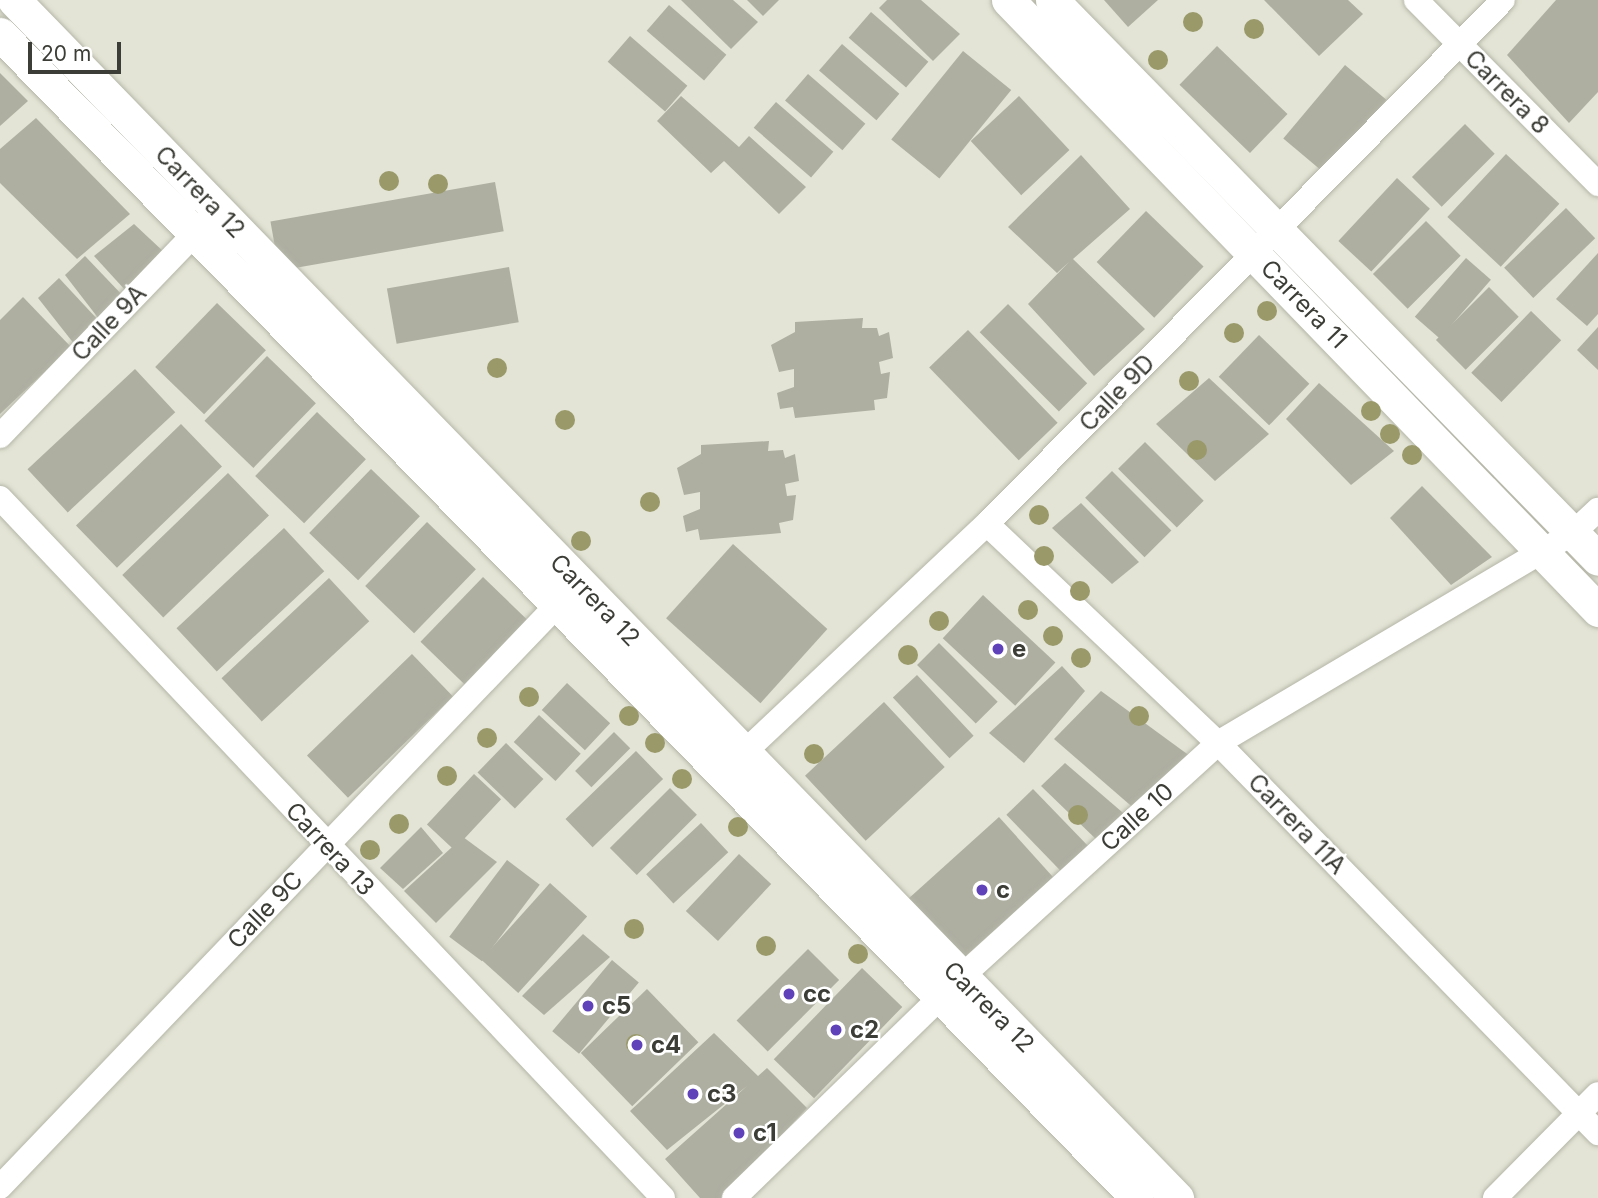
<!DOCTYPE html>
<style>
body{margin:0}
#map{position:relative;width:1598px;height:1198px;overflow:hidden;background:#e3e4d5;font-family:Inter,sans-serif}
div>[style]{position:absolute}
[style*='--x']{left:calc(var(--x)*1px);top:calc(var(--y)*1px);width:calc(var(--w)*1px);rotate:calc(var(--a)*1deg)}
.building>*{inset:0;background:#aeafa1;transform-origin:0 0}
.roads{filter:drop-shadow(0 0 2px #b5b6a8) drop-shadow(0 0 2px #b5b6a8)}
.street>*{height:24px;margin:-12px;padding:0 12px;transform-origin:12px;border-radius:12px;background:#fff}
.secondary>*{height:33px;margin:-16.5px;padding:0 16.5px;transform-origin:16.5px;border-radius:16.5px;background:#fff}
.trees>*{width:20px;height:20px;margin:-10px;border-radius:50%;background:#99996a}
.dots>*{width:19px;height:19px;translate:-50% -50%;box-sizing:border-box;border:4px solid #fff;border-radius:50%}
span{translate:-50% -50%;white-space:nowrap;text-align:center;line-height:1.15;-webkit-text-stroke:5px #fff;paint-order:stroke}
.street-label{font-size:24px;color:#3d3d37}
.poi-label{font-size:24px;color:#3d3d37;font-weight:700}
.left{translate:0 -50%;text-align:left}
.scale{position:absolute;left:28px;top:42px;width:93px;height:32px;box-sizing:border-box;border:4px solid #3d3d37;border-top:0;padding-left:9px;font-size:21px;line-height:24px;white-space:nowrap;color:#3d3d37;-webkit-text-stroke:5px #fff;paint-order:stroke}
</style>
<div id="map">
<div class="building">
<i style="clip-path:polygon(681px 0,733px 0,758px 22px,731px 49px)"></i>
<i style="clip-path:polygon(747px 0,779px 0,763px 16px)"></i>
<i style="clip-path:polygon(887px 0,921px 0,960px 34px,933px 61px,879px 8px)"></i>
<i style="clip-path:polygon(1104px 0,1158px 0,1128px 27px)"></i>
<i style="clip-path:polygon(1264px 0,1348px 0,1363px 14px,1319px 56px)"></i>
<i style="clip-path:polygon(1556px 0,1598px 0,1598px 92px,1569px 123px,1507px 55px)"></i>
<i style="left:669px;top:5px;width:76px;height:34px;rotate:41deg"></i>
<i style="left:871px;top:12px;width:76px;height:34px;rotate:41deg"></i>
<i style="left:630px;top:36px;width:76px;height:34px;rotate:41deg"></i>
<i style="left:842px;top:44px;width:76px;height:35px;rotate:41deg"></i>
<i style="left:1217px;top:46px;width:98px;height:54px;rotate:44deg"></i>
<i style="left:963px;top:51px;width:62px;height:114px;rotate:39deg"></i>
<i style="left:1345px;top:65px;width:54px;height:96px;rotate:40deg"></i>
<i style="clip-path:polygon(0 73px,28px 101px,0 126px)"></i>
<i style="left:808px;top:74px;width:76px;height:35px;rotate:41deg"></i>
<i style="clip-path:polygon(681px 96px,739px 147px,749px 136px,806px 187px,779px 214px,724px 161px,711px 173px,657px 121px)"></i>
<i style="left:1019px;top:96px;width:74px;height:66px;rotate:47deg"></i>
<i style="left:776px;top:102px;width:76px;height:34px;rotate:41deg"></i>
<i style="clip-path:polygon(36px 118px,130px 214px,77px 259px,0 183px,0 149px)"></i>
<i style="left:1465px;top:124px;width:42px;height:75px;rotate:45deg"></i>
<i style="left:1506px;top:154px;width:73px;height:86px;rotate:43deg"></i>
<i style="clip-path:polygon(1081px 155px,1130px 209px,1073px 259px,1145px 329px,1094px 376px,1028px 304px,1069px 262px,1057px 273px,1008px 227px)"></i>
<i style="left:1397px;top:178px;width:45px;height:86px;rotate:43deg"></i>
<i style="left:495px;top:182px;width:50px;height:228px;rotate:80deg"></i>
<i style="left:1566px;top:208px;width:42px;height:86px;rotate:46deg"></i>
<i style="left:1146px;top:211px;width:80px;height:71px;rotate:44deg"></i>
<i style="left:1426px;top:221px;width:49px;height:75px;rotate:45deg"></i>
<i style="clip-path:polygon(134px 224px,165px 253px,126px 291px,94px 256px)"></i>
<i style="clip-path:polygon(1598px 253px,1598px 314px,1587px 326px,1556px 299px)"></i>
<i style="clip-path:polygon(85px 256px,126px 299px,102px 323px,65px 275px)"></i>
<i style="left:1466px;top:258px;width:33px;height:78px;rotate:41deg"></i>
<i style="left:509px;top:267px;width:56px;height:124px;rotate:80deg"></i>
<i style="clip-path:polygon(59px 278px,99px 321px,75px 345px,38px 298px)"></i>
<i style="left:1489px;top:287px;width:42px;height:75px;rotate:45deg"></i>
<i style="clip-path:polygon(23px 297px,71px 347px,0 414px,0 320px)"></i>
<i style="left:217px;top:303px;width:68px;height:89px;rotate:44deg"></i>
<i style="left:1008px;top:304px;width:112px;height:40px;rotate:45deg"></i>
<i style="left:1531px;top:311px;width:42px;height:86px;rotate:44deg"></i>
<i style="clip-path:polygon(863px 318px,862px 328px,877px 328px,879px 336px,889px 332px,893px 358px,879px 362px,881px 374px,890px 372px,887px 398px,874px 400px,875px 410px,795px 418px,793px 407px,780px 409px,777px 393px,794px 387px,794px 369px,779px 372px,771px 345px,795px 332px,795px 322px)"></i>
<i style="clip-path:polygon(1598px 327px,1598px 370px,1577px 350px)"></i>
<i style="left:968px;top:330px;width:129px;height:54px;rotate:46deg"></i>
<i style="left:1259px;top:335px;width:70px;height:58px;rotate:44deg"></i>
<i style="left:267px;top:356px;width:68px;height:90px;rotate:44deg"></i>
<i style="left:135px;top:369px;width:59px;height:147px;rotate:47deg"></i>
<i style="clip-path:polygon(1209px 378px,1269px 434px,1215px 481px,1156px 424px)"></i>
<i style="clip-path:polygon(1319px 383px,1394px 451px,1351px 485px,1286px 419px)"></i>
<i style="left:317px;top:412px;width:68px;height:89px;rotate:44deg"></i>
<i style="left:181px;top:424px;width:59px;height:146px;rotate:46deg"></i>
<i style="clip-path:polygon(769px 441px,768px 451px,783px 450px,785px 458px,795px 454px,799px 481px,785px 484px,787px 496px,796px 495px,793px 520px,779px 523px,781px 533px,700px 540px,698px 529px,686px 532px,683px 516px,700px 509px,700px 492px,684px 495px,677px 468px,701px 454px,701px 445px)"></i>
<i style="left:1145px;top:442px;width:83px;height:38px;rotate:45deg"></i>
<i style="left:371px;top:469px;width:68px;height:89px;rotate:44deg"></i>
<i style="left:1112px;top:471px;width:84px;height:38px;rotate:45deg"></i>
<i style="left:228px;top:473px;width:59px;height:147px;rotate:46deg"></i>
<i style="clip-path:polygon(1422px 486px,1492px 557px,1451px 585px,1390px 518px)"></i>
<i style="clip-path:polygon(1081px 503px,1139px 562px,1112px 584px,1052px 528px)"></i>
<i style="left:427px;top:522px;width:68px;height:89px;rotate:44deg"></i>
<i style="left:284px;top:528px;width:59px;height:147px;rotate:47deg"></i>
<i style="left:733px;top:544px;width:127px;height:100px;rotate:42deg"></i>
<i style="left:483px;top:577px;width:68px;height:90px;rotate:44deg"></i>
<i style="left:329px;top:578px;width:59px;height:147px;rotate:47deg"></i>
<i style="left:983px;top:595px;width:99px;height:59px;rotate:43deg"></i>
<i style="left:939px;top:643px;width:83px;height:31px;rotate:45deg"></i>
<i style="left:412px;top:654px;width:59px;height:146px;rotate:46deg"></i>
<i style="clip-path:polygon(1062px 666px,1085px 691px,1024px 763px,989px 733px)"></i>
<i style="left:917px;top:675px;width:83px;height:33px;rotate:47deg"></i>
<i style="left:567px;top:683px;width:59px;height:37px;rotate:43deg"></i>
<i style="clip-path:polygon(1101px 691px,1194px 759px,1137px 811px,1054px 739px)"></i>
<i style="left:884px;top:702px;width:89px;height:108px;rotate:47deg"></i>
<i style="left:539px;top:715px;width:57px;height:37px;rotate:43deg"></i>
<i style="left:614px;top:732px;width:23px;height:55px;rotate:45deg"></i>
<i style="left:506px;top:743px;width:52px;height:41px;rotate:44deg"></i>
<i style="left:636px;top:751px;width:39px;height:98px;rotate:46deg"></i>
<i style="clip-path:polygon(1065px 763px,1129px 818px,1100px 843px,1041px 786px)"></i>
<i style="left:474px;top:774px;width:37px;height:69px;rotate:43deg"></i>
<i style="left:670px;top:788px;width:38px;height:85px;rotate:45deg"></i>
<i style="left:1033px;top:789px;width:80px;height:37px;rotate:46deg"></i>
<i style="left:999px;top:817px;width:81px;height:122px;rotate:48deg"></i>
<i style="left:701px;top:823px;width:40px;height:75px;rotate:47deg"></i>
<i style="clip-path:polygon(421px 827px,443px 853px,403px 889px,380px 868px)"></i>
<i style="clip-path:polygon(463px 837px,497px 862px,436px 923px,404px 891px)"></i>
<i style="left:739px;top:854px;width:44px;height:78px;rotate:43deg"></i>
<i style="left:507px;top:860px;width:41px;height:96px;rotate:37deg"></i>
<i style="left:550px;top:883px;width:50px;height:103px;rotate:42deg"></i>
<i style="clip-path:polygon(583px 934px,610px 957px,544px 1015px,522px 996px)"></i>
<i style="left:808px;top:949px;width:44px;height:101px;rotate:45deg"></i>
<i style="left:612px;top:960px;width:35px;height:93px;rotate:40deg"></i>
<i style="left:862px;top:968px;width:56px;height:127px;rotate:44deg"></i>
<i style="left:647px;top:989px;width:74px;height:92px;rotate:46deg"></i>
<i style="clip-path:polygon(714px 1033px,758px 1076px,767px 1068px,807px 1108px,722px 1198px,700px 1198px,665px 1159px,747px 1086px,667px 1150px,630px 1111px)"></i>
</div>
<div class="roads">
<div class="street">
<i style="--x:1416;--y:0;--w:259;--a:45.3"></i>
<i style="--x:0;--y:436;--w:297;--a:-46.1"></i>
<i style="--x:0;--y:498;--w:964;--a:46.55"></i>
<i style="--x:987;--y:524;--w:318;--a:43.5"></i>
<i style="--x:1218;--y:743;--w:545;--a:45.74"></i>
<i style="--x:734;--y:762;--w:347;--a:-43.3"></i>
<i style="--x:987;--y:524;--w:735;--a:-45.44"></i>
<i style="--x:0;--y:1187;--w:808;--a:-46.25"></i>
<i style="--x:734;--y:1198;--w:315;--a:-44.2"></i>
<i style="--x:960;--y:978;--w:349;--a:-42.3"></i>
<i style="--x:1218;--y:743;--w:412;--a:-30.6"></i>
<i style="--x:1573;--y:533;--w:34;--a:-43"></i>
<i style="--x:1495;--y:1198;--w:146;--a:-45.3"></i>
</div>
<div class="secondary">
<i style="--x:14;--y:0;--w:1670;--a:45.85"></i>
<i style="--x:1008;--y:0;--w:849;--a:45.95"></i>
<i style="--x:1052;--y:0;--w:781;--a:45.67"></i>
<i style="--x:0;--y:34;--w:1627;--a:45.67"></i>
</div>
</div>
<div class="trees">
<i style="left:1193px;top:22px"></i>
<i style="left:1254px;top:29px"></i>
<i style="left:1158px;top:60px"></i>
<i style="left:389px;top:181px"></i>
<i style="left:438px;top:184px"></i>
<i style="left:1267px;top:311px"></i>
<i style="left:1234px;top:333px"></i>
<i style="left:497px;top:368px"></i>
<i style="left:1189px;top:381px"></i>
<i style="left:1371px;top:411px"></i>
<i style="left:565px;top:420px"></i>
<i style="left:1390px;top:434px"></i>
<i style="left:1197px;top:450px"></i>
<i style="left:1412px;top:455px"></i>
<i style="left:650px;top:502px"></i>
<i style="left:1039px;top:515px"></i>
<i style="left:581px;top:541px"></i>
<i style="left:1044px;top:556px"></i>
<i style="left:1080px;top:591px"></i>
<i style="left:1028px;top:610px"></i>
<i style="left:939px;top:621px"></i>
<i style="left:1053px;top:636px"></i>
<i style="left:908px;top:655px"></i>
<i style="left:1081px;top:658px"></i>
<i style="left:529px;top:697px"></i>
<i style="left:629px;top:716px"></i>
<i style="left:1139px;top:716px"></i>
<i style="left:487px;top:738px"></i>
<i style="left:655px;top:743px"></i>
<i style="left:814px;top:754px"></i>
<i style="left:447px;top:776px"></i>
<i style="left:682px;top:779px"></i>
<i style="left:1078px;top:815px"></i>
<i style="left:399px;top:824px"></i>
<i style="left:738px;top:827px"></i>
<i style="left:370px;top:850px"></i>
<i style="left:634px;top:929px"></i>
<i style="left:766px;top:946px"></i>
<i style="left:858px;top:954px"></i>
<i style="left:636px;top:1044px"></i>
</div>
<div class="dots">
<i style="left:998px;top:649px;background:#5f41b9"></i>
<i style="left:982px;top:890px;background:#5f41b9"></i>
<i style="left:789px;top:994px;background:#5f41b9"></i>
<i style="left:588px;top:1006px;background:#5f41b9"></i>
<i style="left:836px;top:1030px;background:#5f41b9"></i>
<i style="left:637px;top:1045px;background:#5f41b9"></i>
<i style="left:693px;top:1094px;background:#5f41b9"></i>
<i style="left:739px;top:1133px;background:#5f41b9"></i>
</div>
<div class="street-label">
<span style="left:1507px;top:92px;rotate:45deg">Carrera 8</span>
<span style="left:200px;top:192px;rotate:46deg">Carrera 12</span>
<span style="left:1304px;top:304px;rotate:46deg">Carrera 11</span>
<span style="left:109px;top:323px;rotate:-46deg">Calle 9A</span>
<span style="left:1117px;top:393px;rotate:-46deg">Calle 9D</span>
<span style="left:595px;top:600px;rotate:46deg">Carrera 12</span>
<span style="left:1137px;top:817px;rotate:-42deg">Calle 10</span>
<span style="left:1297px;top:824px;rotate:46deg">Carrera 11A</span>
<span style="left:330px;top:849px;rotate:47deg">Carrera 13</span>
<span style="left:265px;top:910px;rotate:-46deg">Calle 9C</span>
<span style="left:989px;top:1007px;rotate:45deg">Carrera 12</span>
</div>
<div class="poi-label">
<span class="left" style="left:1012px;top:649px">e</span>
<span class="left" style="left:996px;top:890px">c</span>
<span class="left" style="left:803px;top:994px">cc</span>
<span class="left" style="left:602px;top:1006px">c5</span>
<span class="left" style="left:850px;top:1030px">c2</span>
<span class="left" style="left:651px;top:1045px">c4</span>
<span class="left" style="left:707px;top:1094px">c3</span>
<span class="left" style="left:753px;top:1133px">c1</span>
</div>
<div class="scale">20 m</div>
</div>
